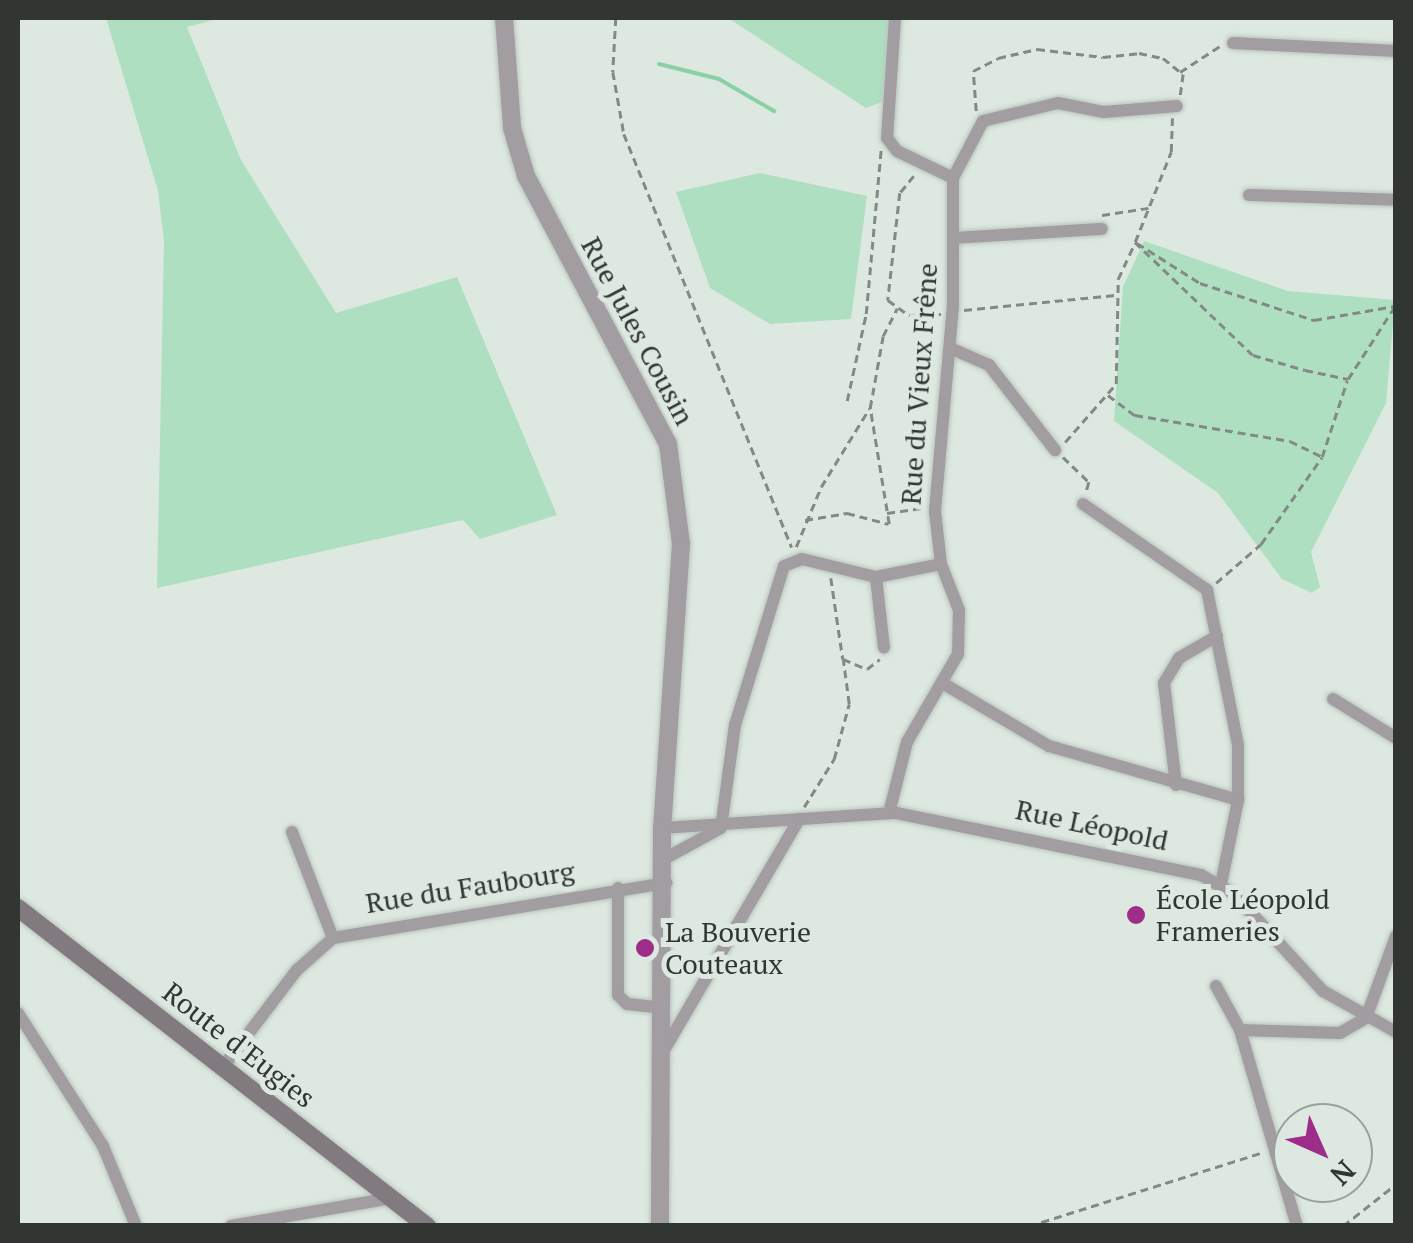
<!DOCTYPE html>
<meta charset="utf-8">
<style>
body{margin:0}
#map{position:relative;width:1413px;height:1243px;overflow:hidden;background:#dde8e1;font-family:"PT Serif",serif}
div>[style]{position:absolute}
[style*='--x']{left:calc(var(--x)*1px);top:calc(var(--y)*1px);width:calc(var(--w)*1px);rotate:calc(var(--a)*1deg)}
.green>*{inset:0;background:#aedfc1}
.stream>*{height:4px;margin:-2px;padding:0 2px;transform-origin:2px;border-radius:2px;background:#89d0a6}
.path>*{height:2.5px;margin-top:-1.25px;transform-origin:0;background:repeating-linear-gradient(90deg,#838a85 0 8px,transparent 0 13px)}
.roads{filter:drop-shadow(0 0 2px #bbc4be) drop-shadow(0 0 2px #bbc4be)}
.minor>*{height:12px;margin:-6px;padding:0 6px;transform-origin:6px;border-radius:6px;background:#a19da0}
.tertiary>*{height:18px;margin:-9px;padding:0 9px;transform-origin:9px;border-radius:9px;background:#a19da0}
.secondary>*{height:18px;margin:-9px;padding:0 9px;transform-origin:9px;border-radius:9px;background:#817b7f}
.dots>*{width:28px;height:28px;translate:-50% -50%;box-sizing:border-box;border:5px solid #dde8e1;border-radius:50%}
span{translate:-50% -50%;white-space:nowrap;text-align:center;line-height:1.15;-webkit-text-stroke:10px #dde8e1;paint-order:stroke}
.street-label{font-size:28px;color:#323633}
.poi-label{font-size:28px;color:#323633}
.left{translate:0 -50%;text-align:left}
.frame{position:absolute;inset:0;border:20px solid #323633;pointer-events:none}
.north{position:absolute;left:1273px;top:1103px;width:100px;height:100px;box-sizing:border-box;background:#dde8e1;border:2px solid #99a19b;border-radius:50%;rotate:135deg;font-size:28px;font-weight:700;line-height:40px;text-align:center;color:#323633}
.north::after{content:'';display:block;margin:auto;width:35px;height:45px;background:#9e2d8a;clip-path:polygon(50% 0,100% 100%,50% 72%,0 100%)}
</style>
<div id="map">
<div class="green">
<i style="clip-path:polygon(106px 18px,221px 18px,187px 27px,241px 160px,336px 313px,457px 277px,557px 515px,480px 539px,463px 520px,157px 588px,164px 241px,158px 191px)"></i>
<i style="clip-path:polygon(728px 18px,891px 18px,882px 102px,866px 108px)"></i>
<i style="clip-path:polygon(760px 173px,867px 196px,851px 319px,770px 324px,710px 288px,676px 192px)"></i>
<i style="clip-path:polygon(1144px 241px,1288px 291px,1395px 300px,1386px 403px,1311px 552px,1320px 587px,1312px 593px,1282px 579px,1218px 493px,1114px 421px,1123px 287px)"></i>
</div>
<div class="stream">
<i style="--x:659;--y:64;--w:62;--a:14"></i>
<i style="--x:719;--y:79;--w:64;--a:30.2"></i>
</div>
<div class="path">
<i style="--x:616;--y:18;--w:54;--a:93.2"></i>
<i style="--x:613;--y:72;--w:63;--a:79.9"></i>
<i style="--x:624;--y:134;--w:446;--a:67.9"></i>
<i style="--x:1180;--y:95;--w:22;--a:-82"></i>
<i style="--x:976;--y:111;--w:40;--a:-94.3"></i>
<i style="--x:973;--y:71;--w:28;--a:-27"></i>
<i style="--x:998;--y:58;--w:40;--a:-13"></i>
<i style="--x:1037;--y:49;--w:66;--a:6.9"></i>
<i style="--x:1103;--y:57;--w:36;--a:-6"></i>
<i style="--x:1139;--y:53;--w:25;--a:12"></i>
<i style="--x:1163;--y:58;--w:22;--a:39"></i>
<i style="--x:1180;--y:72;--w:48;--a:-33"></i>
<i style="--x:914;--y:176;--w:22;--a:129"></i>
<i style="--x:900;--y:193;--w:108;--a:96.4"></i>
<i style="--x:888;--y:300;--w:26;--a:36"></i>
<i style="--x:909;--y:315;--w:32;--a:-2"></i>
<i style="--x:1102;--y:215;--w:47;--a:-8.7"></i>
<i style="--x:1135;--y:242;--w:163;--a:43.8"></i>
<i style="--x:1253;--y:355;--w:54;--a:16.1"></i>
<i style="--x:1305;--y:370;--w:44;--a:11.8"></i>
<i style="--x:1348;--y:379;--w:87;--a:-57.2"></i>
<i style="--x:1135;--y:242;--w:97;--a:-68.2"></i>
<i style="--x:1171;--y:152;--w:34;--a:-88"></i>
<i style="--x:1137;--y:243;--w:75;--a:32.4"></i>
<i style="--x:1200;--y:283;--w:120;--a:18"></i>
<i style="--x:1314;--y:320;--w:82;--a:-9.8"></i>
<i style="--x:964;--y:310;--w:152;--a:-5.7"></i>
<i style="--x:1108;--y:395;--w:34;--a:37"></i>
<i style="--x:1135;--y:415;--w:157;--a:9.5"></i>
<i style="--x:1290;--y:441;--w:34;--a:26"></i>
<i style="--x:847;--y:401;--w:89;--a:-77.7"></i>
<i style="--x:866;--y:314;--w:165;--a:-84.8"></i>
<i style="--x:1065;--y:442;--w:77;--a:-48.7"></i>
<i style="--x:1116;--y:384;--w:105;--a:-88.9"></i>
<i style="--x:1118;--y:279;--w:38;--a:-65"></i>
<i style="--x:1063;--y:457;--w:36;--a:44"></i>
<i style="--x:1089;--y:482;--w:11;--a:105"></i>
<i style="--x:887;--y:513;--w:37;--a:-8"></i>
<i style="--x:805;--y:520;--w:43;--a:-9.5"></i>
<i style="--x:847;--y:513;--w:43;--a:14.7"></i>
<i style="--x:889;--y:524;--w:118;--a:-99.3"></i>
<i style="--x:870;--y:408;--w:73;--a:-79.8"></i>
<i style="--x:883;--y:336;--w:31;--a:-63"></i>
<i style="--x:796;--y:547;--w:65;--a:-67.4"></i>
<i style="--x:821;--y:487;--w:92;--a:-58.4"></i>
<i style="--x:831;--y:578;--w:82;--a:81.6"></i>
<i style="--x:843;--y:659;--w:26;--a:23"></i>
<i style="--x:867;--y:669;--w:16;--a:-38"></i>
<i style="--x:1216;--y:583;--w:60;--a:-40.9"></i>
<i style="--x:1261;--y:544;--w:106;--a:-55"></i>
<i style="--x:1322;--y:457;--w:80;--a:-71.8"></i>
<i style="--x:804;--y:807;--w:57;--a:-58"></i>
<i style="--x:834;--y:759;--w:57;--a:-74.7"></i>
<i style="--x:849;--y:704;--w:45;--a:-97.6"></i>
<i style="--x:1029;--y:1226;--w:243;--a:-17.5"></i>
<i style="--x:1343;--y:1226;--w:68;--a:-38.4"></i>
</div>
<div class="roads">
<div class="minor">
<i style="--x:895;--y:18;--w:120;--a:93.8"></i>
<i style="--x:887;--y:138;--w:16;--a:52"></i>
<i style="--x:897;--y:151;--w:62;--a:25.7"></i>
<i style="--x:1233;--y:43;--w:163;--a:2.8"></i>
<i style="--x:1249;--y:195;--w:147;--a:1.9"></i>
<i style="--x:953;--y:238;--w:149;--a:-3.5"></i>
<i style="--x:950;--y:348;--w:43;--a:23.6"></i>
<i style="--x:989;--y:365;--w:108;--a:52.2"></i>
<i style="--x:1083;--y:504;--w:151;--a:34.7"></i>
<i style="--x:1207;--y:590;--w:158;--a:78.7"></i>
<i style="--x:1238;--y:745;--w:55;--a:90"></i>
<i style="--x:1238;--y:800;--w:86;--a:101.4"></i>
<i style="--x:876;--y:577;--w:71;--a:83.6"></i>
<i style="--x:944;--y:684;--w:122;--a:30.6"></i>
<i style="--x:1049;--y:746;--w:197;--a:15.9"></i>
<i style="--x:1333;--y:699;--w:74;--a:31.8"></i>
<i style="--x:1176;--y:785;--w:103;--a:-96.7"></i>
<i style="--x:1164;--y:683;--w:29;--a:-59"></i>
<i style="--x:1179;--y:658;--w:44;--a:-30.1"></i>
<i style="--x:889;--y:813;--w:73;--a:-75.8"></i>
<i style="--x:907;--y:742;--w:102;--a:-59.9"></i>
<i style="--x:958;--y:654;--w:44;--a:-88.7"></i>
<i style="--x:959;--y:610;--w:49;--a:-111.4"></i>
<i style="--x:941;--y:564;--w:53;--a:-96.5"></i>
<i style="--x:935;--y:511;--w:208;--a:-85"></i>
<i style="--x:953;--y:304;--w:126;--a:-90"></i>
<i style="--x:953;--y:178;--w:64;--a:-62.2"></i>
<i style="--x:983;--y:121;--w:77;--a:-13.5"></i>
<i style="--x:1058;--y:103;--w:47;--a:11.1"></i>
<i style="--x:1104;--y:112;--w:73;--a:-4.7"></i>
<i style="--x:662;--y:828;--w:234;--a:-3.7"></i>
<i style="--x:896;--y:813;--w:311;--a:11.5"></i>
<i style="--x:1201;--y:875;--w:38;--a:30"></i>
<i style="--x:1234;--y:894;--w:132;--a:47.5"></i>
<i style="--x:1323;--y:991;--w:84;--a:29.3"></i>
<i style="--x:721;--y:828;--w:104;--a:-82.3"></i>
<i style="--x:735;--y:725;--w:166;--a:-72.9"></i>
<i style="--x:784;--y:566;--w:19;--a:-21"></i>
<i style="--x:802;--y:559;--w:76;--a:13.7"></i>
<i style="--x:876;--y:577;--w:66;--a:-11.3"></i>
<i style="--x:292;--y:832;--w:114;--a:68.9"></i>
<i style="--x:664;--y:859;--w:63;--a:-28.6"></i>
<i style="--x:618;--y:888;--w:107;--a:90"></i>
<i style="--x:618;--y:995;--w:13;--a:45"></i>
<i style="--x:627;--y:1004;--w:36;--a:6"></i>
<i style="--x:1216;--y:986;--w:50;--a:61.4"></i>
<i style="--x:1240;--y:1030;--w:100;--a:1.7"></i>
<i style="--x:1340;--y:1033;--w:30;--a:-30"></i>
<i style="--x:18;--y:1013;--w:158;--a:57.4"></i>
<i style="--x:103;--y:1146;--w:87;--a:67.6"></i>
<i style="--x:1366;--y:1018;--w:87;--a:-69.9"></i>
<i style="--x:1240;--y:1030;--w:204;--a:73.8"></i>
<i style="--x:663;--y:1052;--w:270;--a:-59.7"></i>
<i style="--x:223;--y:1067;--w:122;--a:-52.7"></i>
<i style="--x:297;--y:970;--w:48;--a:-41.6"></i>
<i style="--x:333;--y:938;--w:338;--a:-9.4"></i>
<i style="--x:231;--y:1226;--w:163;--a:-9.9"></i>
</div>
<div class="tertiary">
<i style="--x:504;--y:18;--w:110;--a:85.8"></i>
<i style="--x:512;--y:128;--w:50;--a:73.7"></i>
<i style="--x:526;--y:176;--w:303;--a:62.1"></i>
<i style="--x:668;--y:444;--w:101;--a:82.6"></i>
<i style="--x:681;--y:544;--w:285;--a:93.8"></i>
<i style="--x:662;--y:828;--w:398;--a:90.3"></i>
</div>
<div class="secondary">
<i style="--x:18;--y:908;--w:518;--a:37.87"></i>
</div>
</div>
<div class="dots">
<i style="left:1136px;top:915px;background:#9e2d8a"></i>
<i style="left:645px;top:948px;background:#9e2d8a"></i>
</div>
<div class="street-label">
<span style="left:638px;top:331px;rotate:62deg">Rue Jules Cousin</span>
<span style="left:919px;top:384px;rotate:-86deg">Rue du Vieux Frêne</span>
<span style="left:1092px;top:825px;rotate:12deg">Rue Léopold</span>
<span style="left:470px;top:887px;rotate:-9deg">Rue du Faubourg</span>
<span style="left:239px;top:1045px;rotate:38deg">Route d'Eugies</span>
</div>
<div class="poi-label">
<span class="left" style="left:1156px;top:915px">École Léopold<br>Frameries</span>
<span class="left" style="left:665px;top:948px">La Bouverie<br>Couteaux</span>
</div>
<div class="frame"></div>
<div class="north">N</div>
</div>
